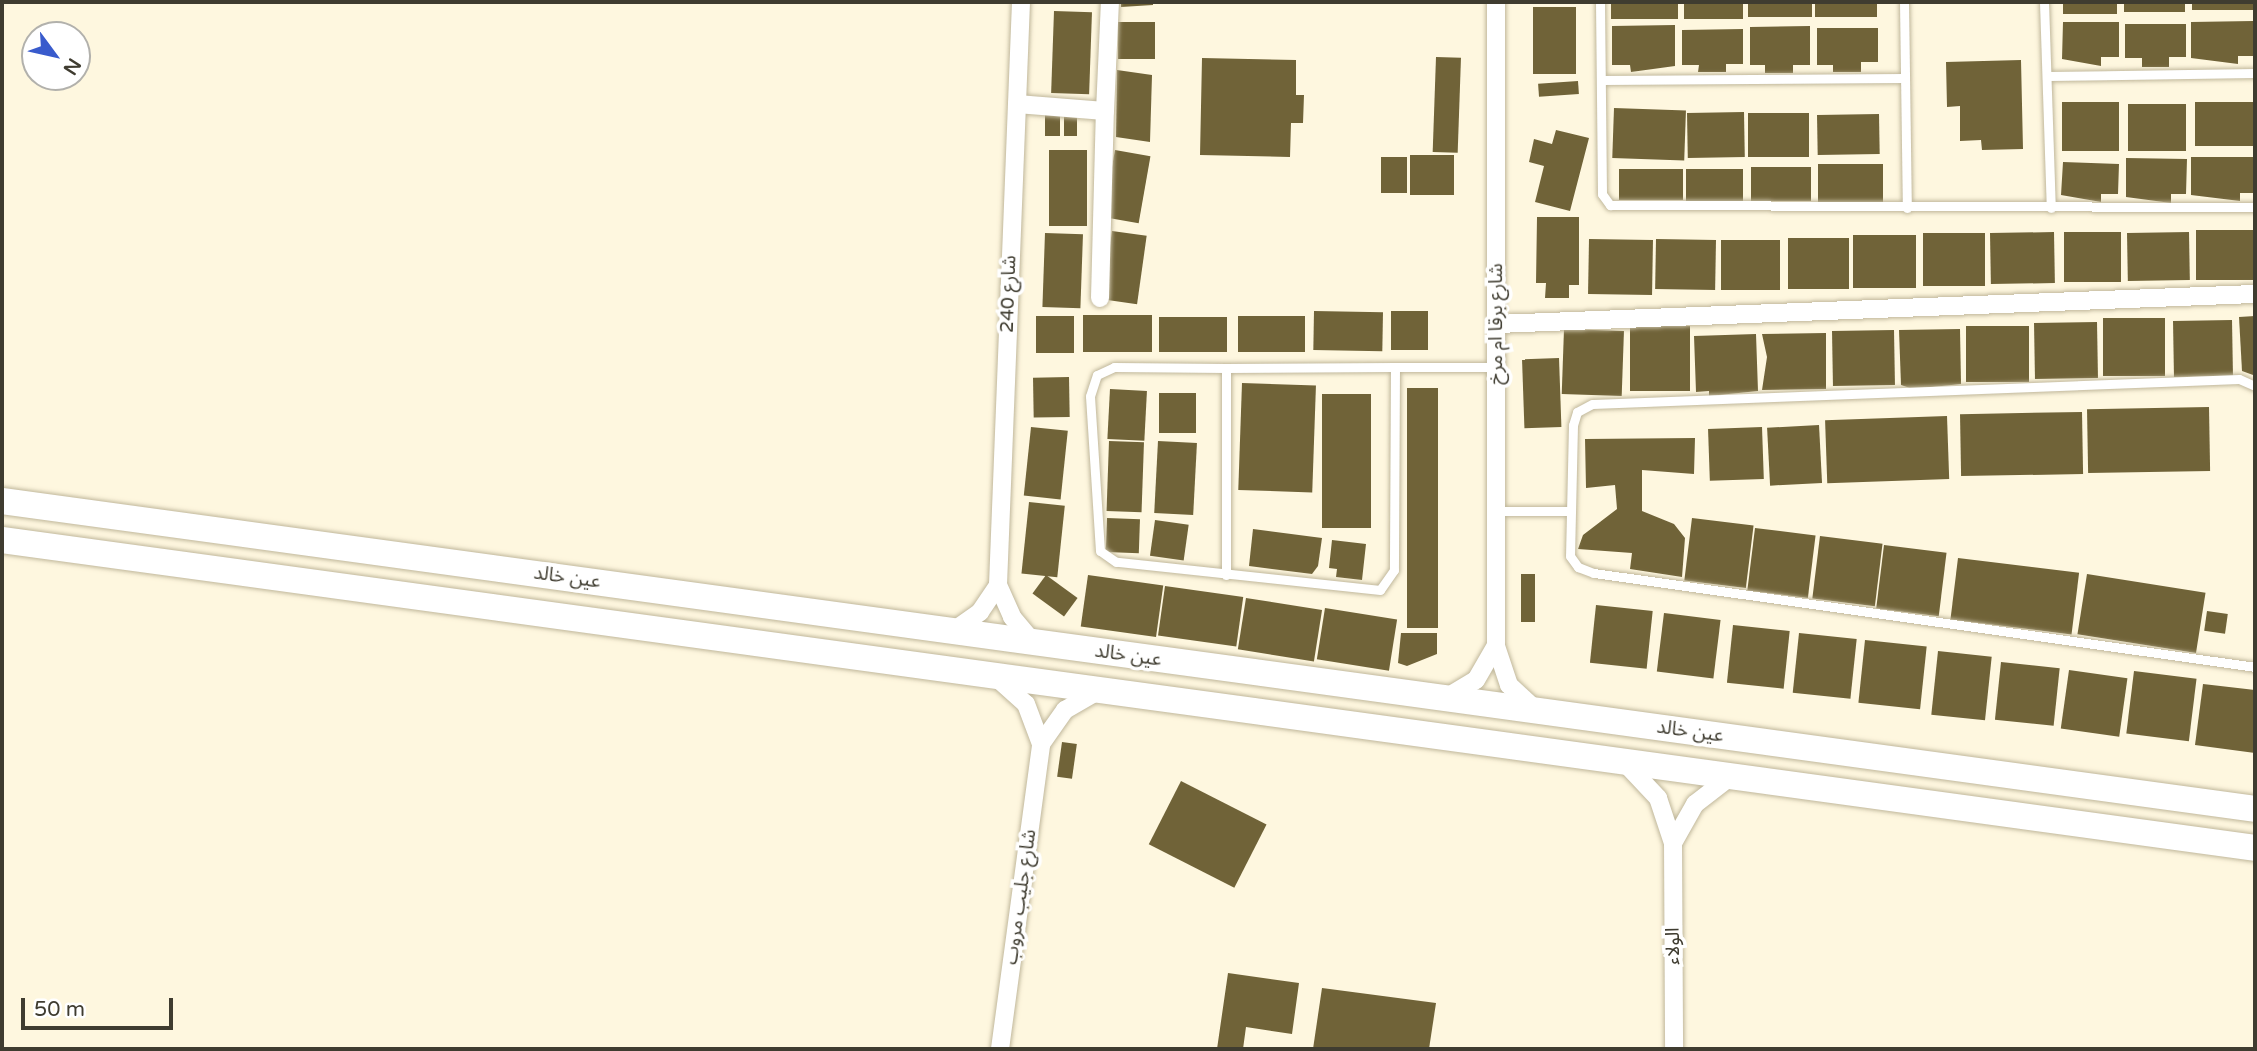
<!DOCTYPE html>
<meta charset="utf-8">
<style>
body{margin:0}
#map{position:relative;width:2257px;height:1051px;overflow:hidden;background:#fef7df;font-family:"Varela Round","Noto Sans Arabic",sans-serif}
div>[style]{position:absolute}
[style*='--x']{left:calc(var(--x)*1px);top:calc(var(--y)*1px);width:calc(var(--w)*1px);rotate:calc(var(--a)*1deg)}
.building>*{inset:0;background:#706338;transform-origin:0 0}
.roads{filter:drop-shadow(0 0 2px #c0b79b) drop-shadow(0 0 2px #c0b79b)}
.lane>*{height:9px;margin:-4.5px;padding:0 4.5px;transform-origin:4.5px;border-radius:4.5px;background:#fff}
.street>*{height:18px;margin:-9px;padding:0 9px;transform-origin:9px;border-radius:9px;background:#fff}
.secondary>*{height:26px;margin:-13px;padding:0 13px;transform-origin:13px;border-radius:13px;background:#fff}
span{translate:-50% -50%;white-space:nowrap;text-align:center;line-height:1.15;-webkit-text-stroke:7px #fff;paint-order:stroke}
.street-label{font-size:19px;color:#3f3c30}
.frame{position:absolute;inset:0;border:4px solid #3f3c30;pointer-events:none}
.north{position:absolute;left:21px;top:21px;width:70px;height:70px;box-sizing:border-box;background:#fff;border:2px solid #b2b1ac;border-radius:50%;rotate:123deg;font-size:19px;font-weight:700;line-height:28px;text-align:center;color:#3f3c30}
.north::after{content:'';display:block;margin:auto;width:24px;height:32px;background:#395bcc;clip-path:polygon(50% 0,100% 100%,50% 72%,0 100%)}
.scale{position:absolute;left:21px;top:998px;width:152px;height:32px;box-sizing:border-box;border:4px solid #3f3c30;border-top:0;padding-left:9px;font-size:21px;line-height:24px;white-space:nowrap;color:#3f3c30;-webkit-text-stroke:5px #fff;paint-order:stroke}
</style>
<div id="map">
<div class="building">
<i style="clip-path:polygon(1121px 2px,1153px 2px,1153px 5px,1121px 7px)"></i>
<i style="left:1611px;top:2px;width:67px;height:17px"></i>
<i style="left:1684px;top:2px;width:59px;height:17px"></i>
<i style="left:1748px;top:2px;width:64px;height:15px"></i>
<i style="left:1815px;top:2px;width:62px;height:15px"></i>
<i style="left:2063px;top:2px;width:54px;height:12px"></i>
<i style="left:2124px;top:2px;width:61px;height:10px"></i>
<i style="left:2192px;top:2px;width:61px;height:8px"></i>
<i style="left:1576px;top:7px;width:67px;height:43px;rotate:90deg"></i>
<i style="left:1054px;top:11px;width:38px;height:82px;rotate:2deg"></i>
<i style="clip-path:polygon(2253px 21px,2254px 56px,2238px 56px,2238px 64px,2191px 58px,2191px 22px)"></i>
<i style="left:1118px;top:22px;width:37px;height:37px"></i>
<i style="clip-path:polygon(2063px 22px,2119px 22px,2119px 57px,2101px 57px,2101px 66px,2062px 59px)"></i>
<i style="clip-path:polygon(2125px 24px,2186px 24px,2186px 57px,2169px 57px,2169px 67px,2142px 67px,2142px 58px,2125px 58px)"></i>
<i style="clip-path:polygon(1675px 25px,1675px 66px,1631px 72px,1630px 65px,1612px 65px,1612px 26px)"></i>
<i style="clip-path:polygon(1810px 26px,1810px 65px,1793px 65px,1793px 73px,1765px 73px,1765px 65px,1750px 65px,1750px 27px)"></i>
<i style="clip-path:polygon(1817px 28px,1878px 28px,1878px 62px,1861px 62px,1861px 72px,1833px 72px,1833px 65px,1817px 65px)"></i>
<i style="clip-path:polygon(1743px 29px,1743px 64px,1726px 64px,1726px 72px,1698px 72px,1699px 65px,1682px 65px,1682px 30px)"></i>
<i style="left:1436px;top:57px;width:25px;height:95px;rotate:2deg"></i>
<i style="clip-path:polygon(1202px 58px,1296px 60px,1296px 95px,1304px 95px,1303px 123px,1291px 123px,1290px 157px,1200px 155px)"></i>
<i style="clip-path:polygon(2021px 60px,2023px 149px,1982px 150px,1981px 140px,1960px 141px,1960px 106px,1947px 107px,1946px 62px)"></i>
<i style="clip-path:polygon(1117px 70px,1152px 75px,1150px 142px,1116px 137px)"></i>
<i style="left:1578px;top:81px;width:13px;height:40px;rotate:86deg"></i>
<i style="left:2062px;top:102px;width:57px;height:49px"></i>
<i style="left:2255px;top:102px;width:44px;height:60px;rotate:90deg"></i>
<i style="left:2128px;top:104px;width:58px;height:47px"></i>
<i style="left:1614px;top:108px;width:72px;height:50px;rotate:2deg"></i>
<i style="left:1060px;top:111px;width:25px;height:15px;rotate:90deg"></i>
<i style="left:1744px;top:112px;width:45px;height:57px;rotate:89deg"></i>
<i style="left:1809px;top:113px;width:44px;height:61px;rotate:90deg"></i>
<i style="left:1879px;top:114px;width:40px;height:62px;rotate:89deg"></i>
<i style="left:1064px;top:115px;width:13px;height:21px"></i>
<i style="clip-path:polygon(1556px 130px,1589px 138px,1570px 211px,1535px 202px,1544px 166px,1529px 162px,1534px 139px,1552px 144px)"></i>
<i style="left:1049px;top:150px;width:38px;height:76px"></i>
<i style="left:1115px;top:150px;width:36px;height:68px;rotate:10deg"></i>
<i style="left:1410px;top:155px;width:44px;height:40px"></i>
<i style="left:1381px;top:157px;width:26px;height:36px"></i>
<i style="clip-path:polygon(2191px 157px,2254px 157px,2254px 193px,2240px 193px,2240px 201px,2191px 195px)"></i>
<i style="clip-path:polygon(2126px 158px,2187px 159px,2186px 194px,2171px 194px,2171px 203px,2126px 197px)"></i>
<i style="clip-path:polygon(2063px 162px,2119px 164px,2118px 194px,2101px 194px,2101px 202px,2061px 195px)"></i>
<i style="left:1818px;top:164px;width:65px;height:38px"></i>
<i style="left:1751px;top:167px;width:60px;height:34px"></i>
<i style="left:1619px;top:169px;width:64px;height:31px"></i>
<i style="left:1686px;top:169px;width:57px;height:34px"></i>
<i style="clip-path:polygon(1537px 217px,1579px 217px,1579px 285px,1569px 285px,1569px 298px,1545px 298px,1546px 283px,1536px 283px)"></i>
<i style="left:2196px;top:230px;width:59px;height:50px"></i>
<i style="left:1112px;top:231px;width:35px;height:69px;rotate:8deg"></i>
<i style="left:2054px;top:232px;width:51px;height:64px;rotate:89deg"></i>
<i style="left:2121px;top:232px;width:50px;height:57px;rotate:90deg"></i>
<i style="left:2189px;top:232px;width:48px;height:62px;rotate:89deg"></i>
<i style="left:1045px;top:233px;width:38px;height:74px;rotate:2deg"></i>
<i style="left:1923px;top:233px;width:62px;height:53px"></i>
<i style="left:1853px;top:235px;width:63px;height:53px"></i>
<i style="left:1849px;top:238px;width:51px;height:61px;rotate:90deg"></i>
<i style="left:1589px;top:239px;width:64px;height:55px;rotate:1deg"></i>
<i style="left:1656px;top:239px;width:60px;height:50px;rotate:1deg"></i>
<i style="left:1721px;top:240px;width:59px;height:50px"></i>
<i style="left:1314px;top:311px;width:69px;height:39px;rotate:1deg"></i>
<i style="left:1391px;top:311px;width:37px;height:39px"></i>
<i style="left:1083px;top:315px;width:69px;height:37px"></i>
<i style="left:1036px;top:316px;width:38px;height:37px"></i>
<i style="left:1238px;top:316px;width:67px;height:36px"></i>
<i style="clip-path:polygon(2255px 316px,2255px 374px,2253px 375px,2242px 371px,2239px 317px)"></i>
<i style="left:1227px;top:317px;width:35px;height:68px;rotate:90deg"></i>
<i style="left:2165px;top:318px;width:58px;height:62px;rotate:90deg"></i>
<i style="left:2232px;top:320px;width:56px;height:59px;rotate:89deg"></i>
<i style="left:2097px;top:322px;width:56px;height:63px;rotate:89deg"></i>
<i style="left:1690px;top:326px;width:65px;height:60px;rotate:90deg"></i>
<i style="left:2029px;top:326px;width:56px;height:63px;rotate:90deg"></i>
<i style="left:1564px;top:329px;width:60px;height:65px;rotate:2deg"></i>
<i style="clip-path:polygon(1960px 329px,1961px 384px,1913px 389px,1901px 385px,1899px 330px)"></i>
<i style="left:1894px;top:330px;width:55px;height:62px;rotate:89deg"></i>
<i style="clip-path:polygon(1826px 333px,1826px 389px,1762px 390px,1767px 357px,1762px 334px)"></i>
<i style="clip-path:polygon(1756px 334px,1758px 391px,1709px 396px,1709px 391px,1696px 392px,1694px 336px)"></i>
<i style="left:1559px;top:358px;width:69px;height:37px;rotate:88deg"></i>
<i style="left:1069px;top:377px;width:40px;height:36px;rotate:89deg"></i>
<i style="left:1242px;top:383px;width:74px;height:107px;rotate:2deg"></i>
<i style="left:1407px;top:388px;width:31px;height:240px"></i>
<i style="left:1110px;top:389px;width:37px;height:50px;rotate:3deg"></i>
<i style="left:1159px;top:393px;width:37px;height:40px"></i>
<i style="left:1322px;top:394px;width:49px;height:134px"></i>
<i style="left:2209px;top:407px;width:64px;height:122px;rotate:89deg"></i>
<i style="left:2082px;top:412px;width:62px;height:122px;rotate:89deg"></i>
<i style="left:1947px;top:416px;width:63px;height:122px;rotate:88deg"></i>
<i style="left:1819px;top:425px;width:58px;height:52px;rotate:87deg"></i>
<i style="left:1031px;top:427px;width:37px;height:69px;rotate:6deg"></i>
<i style="left:1762px;top:427px;width:52px;height:54px;rotate:88deg"></i>
<i style="clip-path:polygon(1695px 438px,1694px 474px,1642px 470px,1642px 511px,1674px 524px,1685px 538px,1682px 577px,1630px 569px,1632px 553px,1578px 549px,1583px 535px,1617px 509px,1615px 485px,1586px 488px,1585px 439px)"></i>
<i style="left:1109px;top:441px;width:35px;height:70px;rotate:2deg"></i>
<i style="left:1158px;top:441px;width:39px;height:72px;rotate:3deg"></i>
<i style="left:1029px;top:502px;width:36px;height:72px;rotate:6deg"></i>
<i style="left:1107px;top:518px;width:33px;height:34px;rotate:2deg"></i>
<i style="left:1692px;top:518px;width:62px;height:63px;rotate:7deg"></i>
<i style="left:1155px;top:520px;width:34px;height:36px;rotate:8deg"></i>
<i style="left:1755px;top:528px;width:61px;height:63px;rotate:7deg"></i>
<i style="clip-path:polygon(1253px 529px,1322px 538px,1318px 566px,1312px 574px,1249px 566px)"></i>
<i style="left:1820px;top:536px;width:63px;height:63px;rotate:7deg"></i>
<i style="clip-path:polygon(1332px 540px,1366px 544px,1362px 580px,1336px 577px,1337px 569px,1329px 568px)"></i>
<i style="left:1884px;top:545px;width:63px;height:64px;rotate:7deg"></i>
<i style="left:1958px;top:558px;width:122px;height:62px;rotate:7deg"></i>
<i style="left:1521px;top:574px;width:14px;height:48px"></i>
<i style="left:2087px;top:574px;width:120px;height:61px;rotate:9deg"></i>
<i style="left:1046px;top:575px;width:39px;height:23px;rotate:36deg"></i>
<i style="left:1088px;top:575px;width:76px;height:52px;rotate:8deg"></i>
<i style="left:1165px;top:586px;width:79px;height:50px;rotate:8deg"></i>
<i style="left:1246px;top:598px;width:77px;height:52px;rotate:9deg"></i>
<i style="left:1596px;top:605px;width:57px;height:58px;rotate:6deg"></i>
<i style="left:1325px;top:608px;width:73px;height:52px;rotate:9deg"></i>
<i style="left:2207px;top:611px;width:21px;height:20px;rotate:8deg"></i>
<i style="left:1664px;top:613px;width:57px;height:59px;rotate:7deg"></i>
<i style="left:1733px;top:625px;width:57px;height:58px;rotate:6deg"></i>
<i style="clip-path:polygon(1401px 633px,1437px 633px,1437px 654px,1407px 666px,1398px 663px)"></i>
<i style="left:1799px;top:633px;width:58px;height:60px;rotate:6deg"></i>
<i style="left:1865px;top:640px;width:62px;height:63px;rotate:6deg"></i>
<i style="left:1938px;top:651px;width:54px;height:64px;rotate:6deg"></i>
<i style="left:2001px;top:662px;width:59px;height:58px;rotate:6deg"></i>
<i style="left:2069px;top:670px;width:59px;height:59px;rotate:8deg"></i>
<i style="left:2134px;top:671px;width:63px;height:63px;rotate:7deg"></i>
<i style="clip-path:polygon(2203px 684px,2255px 690px,2255px 753px,2195px 745px)"></i>
<i style="left:1062px;top:742px;width:15px;height:35px;rotate:8deg"></i>
<i style="left:1181px;top:781px;width:96px;height:71px;rotate:27deg"></i>
<i style="clip-path:polygon(1228px 973px,1299px 983px,1292px 1034px,1246px 1027px,1243px 1049px,1217px 1049px)"></i>
<i style="clip-path:polygon(1322px 988px,1436px 1003px,1429px 1049px,1313px 1049px)"></i>
</div>
<div class="roads">
<div class="lane">
<i style="--x:1600;--y:2;--w:192;--a:89.4"></i>
<i style="--x:1602;--y:194;--w:14;--a:54"></i>
<i style="--x:1610;--y:205;--w:645;--a:0.18"></i>
<i style="--x:1904;--y:2;--w:206;--a:89.2"></i>
<i style="--x:2044;--y:2;--w:206;--a:88.1"></i>
<i style="--x:2048;--y:76;--w:207;--a:-0.8"></i>
<i style="--x:1601;--y:80;--w:304;--a:-0.4"></i>
<i style="--x:1395;--y:367;--w:203;--a:90.3"></i>
<i style="--x:1394;--y:570;--w:24;--a:125"></i>
<i style="--x:1380;--y:590;--w:265;--a:-173.9"></i>
<i style="--x:1116;--y:562;--w:19;--a:-145"></i>
<i style="--x:1100;--y:551;--w:155;--a:-93.7"></i>
<i style="--x:1090;--y:396;--w:22;--a:-72"></i>
<i style="--x:1097;--y:375;--w:19;--a:-25"></i>
<i style="--x:1114;--y:367;--w:112;--a:0.5"></i>
<i style="--x:1226;--y:368;--w:169;--a:-0.3"></i>
<i style="--x:1395;--y:367;--w:101;--a:0"></i>
<i style="--x:2255;--y:386;--w:17;--a:-156"></i>
<i style="--x:2239;--y:379;--w:647;--a:177.79"></i>
<i style="--x:1592;--y:404;--w:17;--a:152"></i>
<i style="--x:1577;--y:412;--w:14;--a:107"></i>
<i style="--x:1573;--y:425;--w:131;--a:91.3"></i>
<i style="--x:1570;--y:556;--w:14;--a:54"></i>
<i style="--x:1578;--y:567;--w:17;--a:21"></i>
<i style="--x:1594;--y:573;--w:668;--a:8.09"></i>
<i style="--x:1495;--y:511;--w:76;--a:0"></i>
<i style="--x:1226;--y:575;--w:207;--a:-90"></i>
</div>
<div class="street">
<i style="--x:1021;--y:2;--w:583;--a:92.26"></i>
<i style="--x:998;--y:585;--w:35;--a:66"></i>
<i style="--x:1012;--y:617;--w:35;--a:50"></i>
<i style="--x:1496;--y:2;--w:644;--a:90"></i>
<i style="--x:1496;--y:646;--w:41;--a:71.6"></i>
<i style="--x:1509;--y:685;--w:34;--a:43"></i>
<i style="--x:1017;--y:104;--w:88;--a:4.5"></i>
<i style="--x:1105;--y:111;--w:109;--a:-87.4"></i>
<i style="--x:1100;--y:298;--w:187;--a:-88.5"></i>
<i style="--x:1497;--y:324;--w:759;--a:-2.27"></i>
<i style="--x:953;--y:631;--w:33;--a:-35"></i>
<i style="--x:980;--y:612;--w:32;--a:-56"></i>
<i style="--x:997;--y:678;--w:39;--a:42"></i>
<i style="--x:1026;--y:704;--w:43;--a:69.4"></i>
<i style="--x:1444;--y:699;--w:37;--a:-31"></i>
<i style="--x:1476;--y:680;--w:39;--a:-60"></i>
<i style="--x:1626;--y:764;--w:47;--a:46.7"></i>
<i style="--x:1658;--y:798;--w:47;--a:71.6"></i>
<i style="--x:1673;--y:843;--w:206;--a:89.7"></i>
<i style="--x:1673;--y:843;--w:45;--a:-60.6"></i>
<i style="--x:1695;--y:804;--w:44;--a:-37.6"></i>
<i style="--x:1000;--y:1049;--w:308;--a:-82.3"></i>
<i style="--x:1041;--y:744;--w:42;--a:-54.8"></i>
<i style="--x:1065;--y:710;--w:38;--a:-30"></i>
</div>
<div class="secondary">
<i style="--x:2;--y:501;--w:2274;--a:7.78"></i>
<i style="--x:2;--y:540;--w:2274;--a:7.78"></i>
</div>
</div>
<div class="street-label">
<span style="left:1009px;top:294px;rotate:-88deg">شارع 240</span>
<span style="left:1497px;top:324px;rotate:-90deg">شارع برقا ام مرخ</span>
<span style="left:567px;top:578px;rotate:8deg">عين خالد</span>
<span style="left:1128px;top:656px;rotate:8deg">عين خالد</span>
<span style="left:1690px;top:732px;rotate:8deg">عين خالد</span>
<span style="left:1021px;top:897px;rotate:-82deg">شارع جليب مروب</span>
<span style="left:1674px;top:946px;rotate:-90deg">الولاء</span>
</div>
<div class="frame"></div>
<div class="north">N</div>
<div class="scale">50 m</div>
</div>
